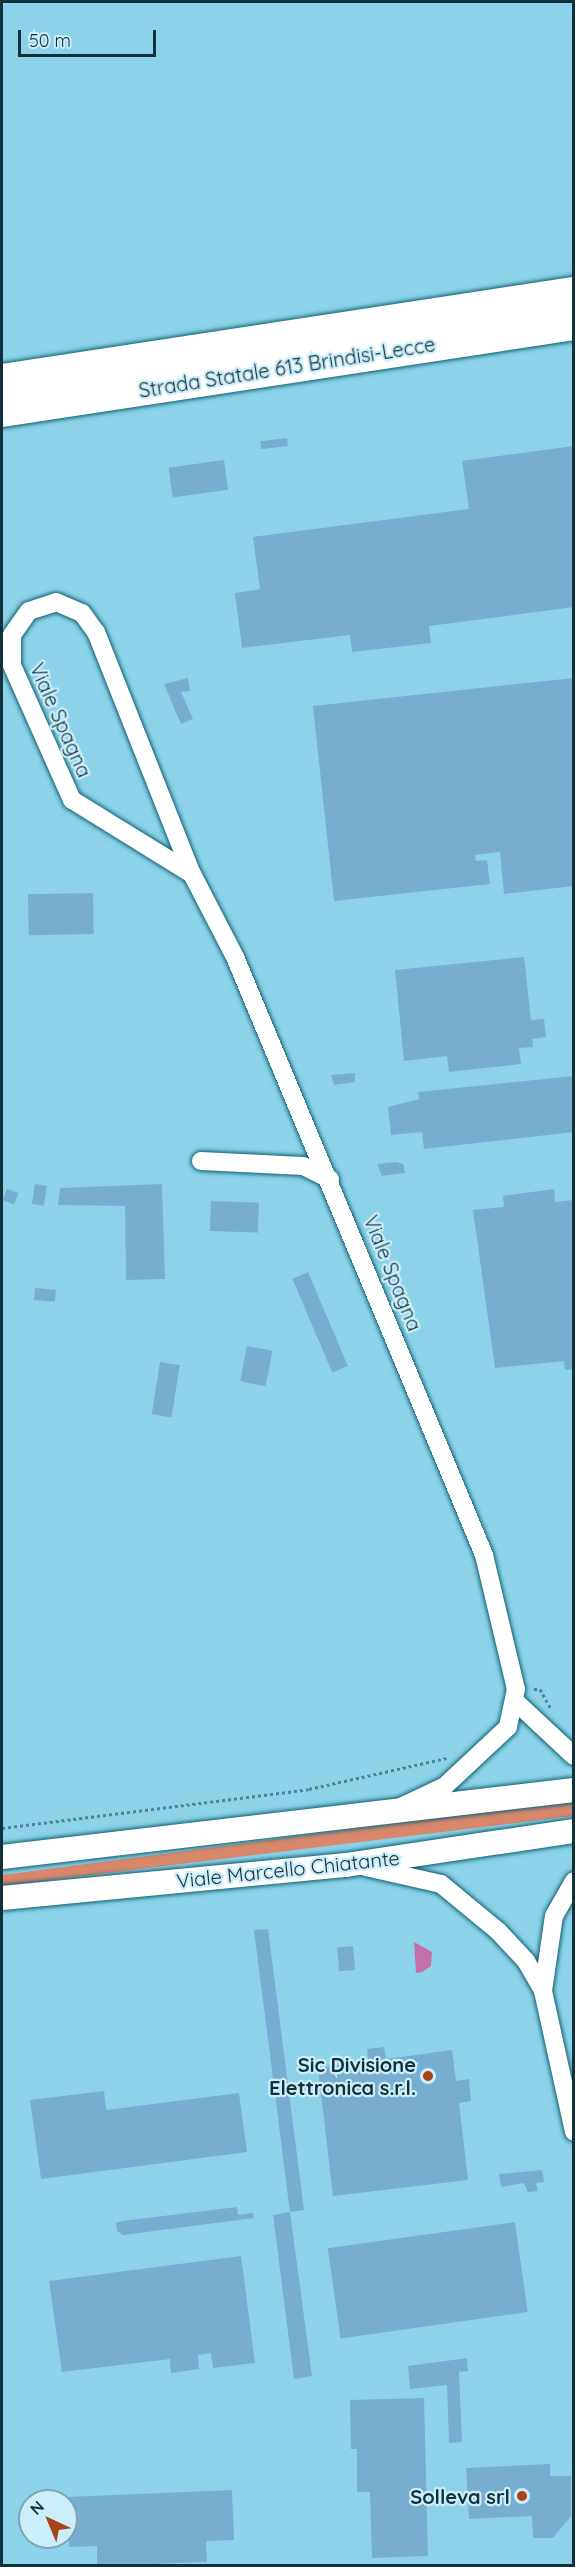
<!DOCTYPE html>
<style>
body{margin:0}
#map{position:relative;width:575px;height:2567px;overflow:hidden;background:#8cd3ea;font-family:Quicksand,sans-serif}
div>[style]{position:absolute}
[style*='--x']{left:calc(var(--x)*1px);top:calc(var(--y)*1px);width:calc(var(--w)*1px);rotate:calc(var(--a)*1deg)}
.green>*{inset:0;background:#d9886c}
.water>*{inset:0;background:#c171a8}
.building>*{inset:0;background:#78add2;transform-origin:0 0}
.path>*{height:3px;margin-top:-1.5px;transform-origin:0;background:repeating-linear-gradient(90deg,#4f8292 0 3px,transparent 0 6px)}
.roads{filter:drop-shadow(0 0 2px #0f6074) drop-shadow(0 0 2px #0f6074)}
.street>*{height:18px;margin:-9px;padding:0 9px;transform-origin:9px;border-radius:9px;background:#fff}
.secondary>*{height:24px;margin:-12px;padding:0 12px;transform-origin:12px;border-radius:12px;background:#fff}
.highway>*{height:32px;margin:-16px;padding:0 16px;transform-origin:16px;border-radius:16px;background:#fff}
.dots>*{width:16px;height:16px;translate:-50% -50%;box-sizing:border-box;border:3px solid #cceefa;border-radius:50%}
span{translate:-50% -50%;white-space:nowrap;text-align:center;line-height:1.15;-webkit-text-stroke:4.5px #cceefa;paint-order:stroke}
.street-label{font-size:20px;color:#13313a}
.poi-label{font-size:20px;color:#13313a;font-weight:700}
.right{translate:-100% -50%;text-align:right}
.frame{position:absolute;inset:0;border:3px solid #13313a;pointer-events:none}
.north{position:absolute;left:18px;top:2489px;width:60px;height:60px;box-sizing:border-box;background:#cceefa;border:2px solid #82a2ad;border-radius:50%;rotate:316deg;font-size:16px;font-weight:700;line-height:24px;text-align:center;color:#13313a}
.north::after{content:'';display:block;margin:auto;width:21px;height:27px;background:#a84219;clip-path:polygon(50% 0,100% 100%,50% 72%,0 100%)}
.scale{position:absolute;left:18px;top:30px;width:138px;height:27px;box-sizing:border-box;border:3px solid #13313a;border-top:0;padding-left:8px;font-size:18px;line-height:21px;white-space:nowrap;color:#13313a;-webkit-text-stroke:4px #cceefa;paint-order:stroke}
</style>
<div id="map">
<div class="green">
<i style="clip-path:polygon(573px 1800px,573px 1816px,2px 1886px,2px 1875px)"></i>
</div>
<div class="water">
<i style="clip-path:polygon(414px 1942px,432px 1952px,431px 1966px,422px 1972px,416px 1973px)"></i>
</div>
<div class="building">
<i style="left:287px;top:438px;width:8px;height:27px;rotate:83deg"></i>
<i style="clip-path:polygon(574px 446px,574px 607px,429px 626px,431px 643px,352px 652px,350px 635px,242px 648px,235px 593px,260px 589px,253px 537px,469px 509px,462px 461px)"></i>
<i style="left:224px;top:460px;width:30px;height:56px;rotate:82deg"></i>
<i style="clip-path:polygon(188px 678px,190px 691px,181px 692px,193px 719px,181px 724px,164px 684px)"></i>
<i style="clip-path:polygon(574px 678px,574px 886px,504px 894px,500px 852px,475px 855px,476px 861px,487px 860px,490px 884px,334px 901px,313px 706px)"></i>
<i style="left:93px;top:893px;width:41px;height:65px;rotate:89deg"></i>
<i style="clip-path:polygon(524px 957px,531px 1020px,544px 1019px,546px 1037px,532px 1039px,533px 1047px,519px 1048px,521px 1064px,449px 1072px,447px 1056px,404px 1061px,395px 970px)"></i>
<i style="clip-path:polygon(355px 1073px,355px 1082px,334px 1085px,331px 1075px)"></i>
<i style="clip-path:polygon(574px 1076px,574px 1132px,424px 1149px,422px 1132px,391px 1135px,388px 1107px,419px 1099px,418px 1092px)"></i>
<i style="clip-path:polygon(396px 1162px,403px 1164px,405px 1173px,382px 1176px,377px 1164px)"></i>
<i style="left:35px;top:1184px;width:12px;height:20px;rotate:9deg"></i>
<i style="clip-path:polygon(162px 1184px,165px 1279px,126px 1280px,125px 1206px,58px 1205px,60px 1188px)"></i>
<i style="left:7px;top:1189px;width:12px;height:12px;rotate:20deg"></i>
<i style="clip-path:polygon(554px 1189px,555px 1202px,574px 1200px,574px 1369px,565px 1370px,564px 1361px,495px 1368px,473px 1210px,504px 1207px,503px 1196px)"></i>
<i style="left:211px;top:1201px;width:48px;height:30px;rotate:2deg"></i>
<i style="left:308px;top:1272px;width:102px;height:17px;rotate:67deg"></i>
<i style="left:35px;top:1288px;width:21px;height:12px;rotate:5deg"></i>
<i style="left:247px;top:1346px;width:26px;height:36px;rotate:11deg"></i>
<i style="left:160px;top:1362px;width:20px;height:53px;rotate:9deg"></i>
<i style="clip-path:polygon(268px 1929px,304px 2210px,290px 2212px,312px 2376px,294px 2379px,273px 2215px,290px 2212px,254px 1930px)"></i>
<i style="left:353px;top:1946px;width:24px;height:16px;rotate:85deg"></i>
<i style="clip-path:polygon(384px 2047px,386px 2059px,452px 2050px,456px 2081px,469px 2079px,471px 2101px,459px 2103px,468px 2180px,333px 2196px,318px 2068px,368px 2061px,367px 2049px)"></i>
<i style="clip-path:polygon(104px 2091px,106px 2110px,239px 2093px,247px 2152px,41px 2179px,30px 2100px)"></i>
<i style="clip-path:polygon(542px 2170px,544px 2182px,536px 2183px,538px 2191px,528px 2192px,524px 2183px,501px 2187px,499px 2174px)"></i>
<i style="clip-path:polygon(237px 2207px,238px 2215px,253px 2213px,254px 2218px,123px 2235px,117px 2231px,116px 2223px,122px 2221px)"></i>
<i style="left:515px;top:2222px;width:91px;height:189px;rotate:82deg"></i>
<i style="clip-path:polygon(241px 2256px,255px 2363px,213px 2368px,211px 2353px,198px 2355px,199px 2369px,171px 2373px,170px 2359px,62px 2372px,49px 2281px)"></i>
<i style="clip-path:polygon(467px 2358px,468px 2371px,459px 2372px,462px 2442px,449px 2443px,447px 2385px,410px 2389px,408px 2366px)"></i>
<i style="clip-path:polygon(424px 2398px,428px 2556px,372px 2558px,370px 2492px,357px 2492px,357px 2449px,351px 2449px,350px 2400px)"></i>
<i style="clip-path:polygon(550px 2464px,550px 2476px,571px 2476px,571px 2516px,553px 2538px,533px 2538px,532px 2516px,469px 2519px,466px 2468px)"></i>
<i style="clip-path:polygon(232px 2490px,234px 2540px,206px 2541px,207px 2562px,97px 2566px,97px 2546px,69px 2547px,67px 2497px)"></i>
</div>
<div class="path">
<i style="--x:534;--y:1689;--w:6;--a:0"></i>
<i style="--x:540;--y:1689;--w:21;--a:61"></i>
<i style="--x:2;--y:1828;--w:309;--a:-7.2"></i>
<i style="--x:309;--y:1789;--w:141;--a:-12.7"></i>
</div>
<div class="roads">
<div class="street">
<i style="--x:192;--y:874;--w:141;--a:-148.3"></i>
<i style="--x:72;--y:800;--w:148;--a:-114"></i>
<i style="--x:12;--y:665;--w:30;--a:-90"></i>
<i style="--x:12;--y:635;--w:29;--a:-55"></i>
<i style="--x:29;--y:611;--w:28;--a:-18"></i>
<i style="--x:56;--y:602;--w:28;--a:23"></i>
<i style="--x:82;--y:613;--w:24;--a:54"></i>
<i style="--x:96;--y:632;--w:260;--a:68.4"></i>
<i style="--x:192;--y:874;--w:93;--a:62.6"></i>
<i style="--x:235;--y:957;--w:648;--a:67.39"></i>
<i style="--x:484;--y:1555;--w:138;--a:76.6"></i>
<i style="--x:516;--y:1689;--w:39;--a:102"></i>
<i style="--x:508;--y:1727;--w:86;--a:136.9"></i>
<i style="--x:445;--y:1786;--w:47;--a:154.5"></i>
<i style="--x:201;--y:1161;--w:102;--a:2.8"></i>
<i style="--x:303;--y:1166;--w:30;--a:26"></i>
<i style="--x:516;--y:1702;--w:79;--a:43"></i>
<i style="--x:366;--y:1867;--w:77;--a:12.8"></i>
<i style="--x:441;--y:1884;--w:74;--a:39.5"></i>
<i style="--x:498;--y:1931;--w:41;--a:47"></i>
<i style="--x:526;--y:1961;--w:34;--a:60"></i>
<i style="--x:543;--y:1991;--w:144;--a:77.6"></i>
<i style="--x:543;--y:1991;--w:76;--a:-81.7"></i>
<i style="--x:554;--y:1916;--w:40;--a:-60.3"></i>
</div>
<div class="secondary">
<i style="--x:2;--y:1857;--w:576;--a:-6.68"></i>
<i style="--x:2;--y:1898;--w:346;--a:-5.5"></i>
<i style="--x:346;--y:1865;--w:231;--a:-8.5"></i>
</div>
<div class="highway">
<i style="--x:2;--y:380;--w:579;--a:-8.65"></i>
<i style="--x:2;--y:411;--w:579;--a:-8.65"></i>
</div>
</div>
<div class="dots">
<i style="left:428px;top:2076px;background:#a84219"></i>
<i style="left:522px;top:2496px;background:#a84219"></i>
</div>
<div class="street-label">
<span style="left:287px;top:367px;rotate:-9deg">Strada Statale 613 Brindisi-Lecce</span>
<span style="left:61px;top:720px;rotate:66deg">Viale Spagna</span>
<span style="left:393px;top:1273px;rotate:68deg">Viale Spagna</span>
<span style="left:288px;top:1869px;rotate:-6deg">Viale Marcello Chiatante</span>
</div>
<div class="poi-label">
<span class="right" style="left:416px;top:2076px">Sic Divisione<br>Elettronica s.r.l.</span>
<span class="right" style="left:510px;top:2496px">Solleva srl</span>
</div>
<div class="frame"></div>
<div class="north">N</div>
<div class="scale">50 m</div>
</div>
